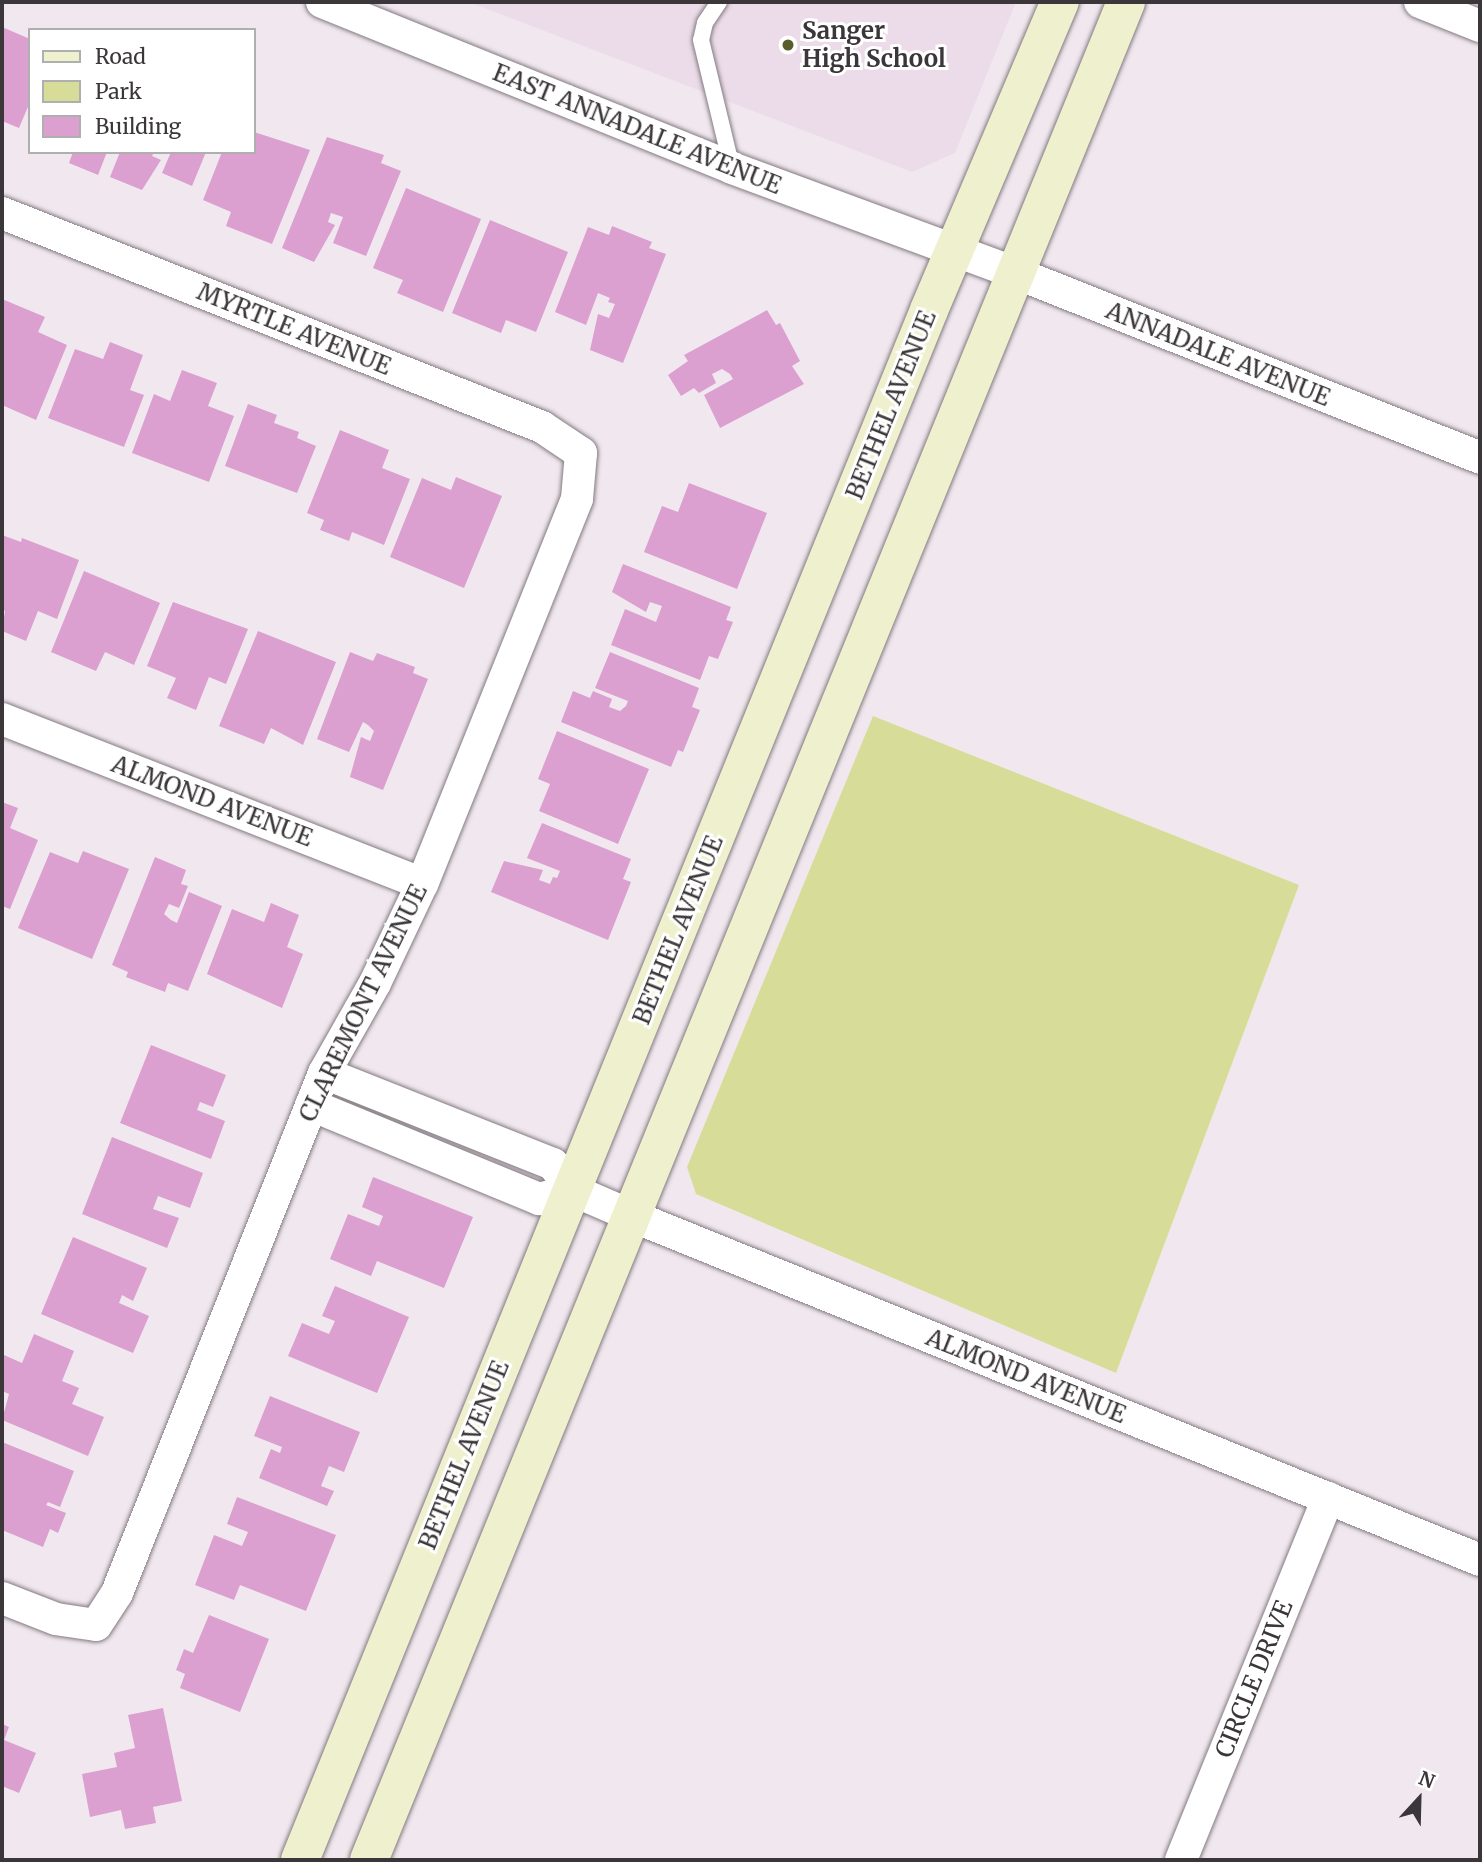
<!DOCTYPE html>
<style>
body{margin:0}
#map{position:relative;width:1482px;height:1862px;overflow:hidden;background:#f1e8ef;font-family:Merriweather,serif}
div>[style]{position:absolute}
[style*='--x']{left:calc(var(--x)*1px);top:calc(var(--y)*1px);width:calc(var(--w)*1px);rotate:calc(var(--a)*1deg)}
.built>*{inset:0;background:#ecdce9}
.green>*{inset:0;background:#d7dd98}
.building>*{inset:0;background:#db9fd0}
.roads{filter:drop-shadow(0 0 2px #837b81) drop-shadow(0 0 2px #837b81)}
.service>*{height:16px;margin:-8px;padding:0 8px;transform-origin:8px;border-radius:8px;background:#fff}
.minor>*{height:32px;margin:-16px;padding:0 16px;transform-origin:16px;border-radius:16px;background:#fff}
.secondary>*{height:38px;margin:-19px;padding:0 19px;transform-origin:19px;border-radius:19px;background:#eff1ce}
.dots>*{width:19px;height:19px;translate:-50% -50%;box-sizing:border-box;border:4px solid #fff;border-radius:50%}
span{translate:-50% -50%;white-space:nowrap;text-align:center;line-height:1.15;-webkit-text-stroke:6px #fff;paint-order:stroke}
.poi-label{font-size:24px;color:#3a3639;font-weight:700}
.left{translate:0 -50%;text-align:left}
.street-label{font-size:24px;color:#3a3639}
.frame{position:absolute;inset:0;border:4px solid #3a3639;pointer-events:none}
.legend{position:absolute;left:28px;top:28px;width:228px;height:126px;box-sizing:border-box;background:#fff;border:2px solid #b0afb0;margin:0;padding:9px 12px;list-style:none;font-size:21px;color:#3a3639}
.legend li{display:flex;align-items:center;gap:14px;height:35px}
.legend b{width:35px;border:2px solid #b0afb0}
.north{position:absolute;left:1384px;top:1764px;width:70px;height:70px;-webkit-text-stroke:5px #fff;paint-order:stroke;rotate:22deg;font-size:19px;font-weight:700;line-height:28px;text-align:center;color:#3a3639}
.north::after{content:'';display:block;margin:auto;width:24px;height:32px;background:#3a3639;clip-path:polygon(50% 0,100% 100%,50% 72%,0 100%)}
</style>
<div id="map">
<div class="built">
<i style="clip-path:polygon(469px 2px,1016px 2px,955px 153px,912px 172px)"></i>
</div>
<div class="green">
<i style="clip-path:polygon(873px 716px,1299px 885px,1116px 1373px,696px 1194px,687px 1167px)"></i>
</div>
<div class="building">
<i style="clip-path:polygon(2px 27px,30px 39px,30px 102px,19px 128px,2px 121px)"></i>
<i style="clip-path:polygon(254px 132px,310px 150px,272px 244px,226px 226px,231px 212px,203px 200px,222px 152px,254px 152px)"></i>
<i style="clip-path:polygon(327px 137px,384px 155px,381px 163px,401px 171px,366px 256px,333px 243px,343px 217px,331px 213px,328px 222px,335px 225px,314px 262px,282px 248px)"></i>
<i style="clip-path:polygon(73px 152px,107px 152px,98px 175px,69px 163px)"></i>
<i style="clip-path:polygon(120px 152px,154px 152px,152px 156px,161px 160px,142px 190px,110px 177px)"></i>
<i style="clip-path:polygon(171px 152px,206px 152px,192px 186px,162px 173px)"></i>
<i style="clip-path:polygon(406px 188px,481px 219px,443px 312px,397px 293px,403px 280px,373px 268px)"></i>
<i style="clip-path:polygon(490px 220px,568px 252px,536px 332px,506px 320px,501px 333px,452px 313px)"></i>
<i style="clip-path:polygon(612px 226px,652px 242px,649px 248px,666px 254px,623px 363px,590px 350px,598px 314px,609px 318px,615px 304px,608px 302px,610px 298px,598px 293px,586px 325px,555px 312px,588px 227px,609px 235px)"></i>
<i style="clip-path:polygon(2px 299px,45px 317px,38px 332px,67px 345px,36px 420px,2px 405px)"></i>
<i style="clip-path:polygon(767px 310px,776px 325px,780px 323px,800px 361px,792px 366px,804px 384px,720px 428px,704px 395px,733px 379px,730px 374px,722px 369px,712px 374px,716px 383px,699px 393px,694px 388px,681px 396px,668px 375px,688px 361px,684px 355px)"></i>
<i style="clip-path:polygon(110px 342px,143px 355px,130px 390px,144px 395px,124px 447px,48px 418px,75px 349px,103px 359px)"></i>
<i style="clip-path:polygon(182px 370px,217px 383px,208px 406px,234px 416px,209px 482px,132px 453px,154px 394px,170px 401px)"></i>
<i style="clip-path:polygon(248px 404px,277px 415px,274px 423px,299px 432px,297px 438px,316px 446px,297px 493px,225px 466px)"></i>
<i style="clip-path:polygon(340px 430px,389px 450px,382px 468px,410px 479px,384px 545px,352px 532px,349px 541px,320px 530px,324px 520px,307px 513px)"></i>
<i style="clip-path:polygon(456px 477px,502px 496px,464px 588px,390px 557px,422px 478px,451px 490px)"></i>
<i style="clip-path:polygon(689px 483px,767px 513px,737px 589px,644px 552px,662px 506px,678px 512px)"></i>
<i style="clip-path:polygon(2px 535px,21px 542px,22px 538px,79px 560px,57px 619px,38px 611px,26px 641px,2px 631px,5px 611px,2px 609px)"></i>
<i style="clip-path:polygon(623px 564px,731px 607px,726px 620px,733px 622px,718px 659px,709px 656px,700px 680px,611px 645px,625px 609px,656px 622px,662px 606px,650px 602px,646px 612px,612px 592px)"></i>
<i style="clip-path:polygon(84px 571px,160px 603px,134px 665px,105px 652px,96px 671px,51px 652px)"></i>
<i style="clip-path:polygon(173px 602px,248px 629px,226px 684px,209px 677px,196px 710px,167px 698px,176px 678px,147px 666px)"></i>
<i style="clip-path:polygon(258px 631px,336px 662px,303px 745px,271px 728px,264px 744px,219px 726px)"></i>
<i style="clip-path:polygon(350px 652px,373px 661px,377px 653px,415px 667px,413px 673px,428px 679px,383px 790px,350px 777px,361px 737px,370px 741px,374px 731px,368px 725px,363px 722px,349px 752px,317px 739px)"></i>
<i style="clip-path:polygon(610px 652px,699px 688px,692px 707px,700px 710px,683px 752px,678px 750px,671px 767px,561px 722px,573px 691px,590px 698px,593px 691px,612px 699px,609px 707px,620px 711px,626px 706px,628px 701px,595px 688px)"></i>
<i style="clip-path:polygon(557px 731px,649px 769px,618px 844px,539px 811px,550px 784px,538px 779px)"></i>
<i style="clip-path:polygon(2px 802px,18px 808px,10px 828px,38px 840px,10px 909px,2px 906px)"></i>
<i style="clip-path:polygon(542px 823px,631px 859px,623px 879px,631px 882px,608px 940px,491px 892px,504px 861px,543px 870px,539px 880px,550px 884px,553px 877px,557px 878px,560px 871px,527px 858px)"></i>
<i style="clip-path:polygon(83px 851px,129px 869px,92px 959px,18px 928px,50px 852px,78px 863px)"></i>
<i style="clip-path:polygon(155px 857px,186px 870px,181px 884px,188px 886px,179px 908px,169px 904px,164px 914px,171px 920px,177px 923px,189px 892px,222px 906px,188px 991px,168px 983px,165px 992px,126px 977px,128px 972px,112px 965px)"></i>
<i style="clip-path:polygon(271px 903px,299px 915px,287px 947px,303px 954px,282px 1008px,207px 974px,232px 909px,264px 922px)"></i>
<i style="clip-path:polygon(151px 1045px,226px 1075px,213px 1107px,200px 1102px,197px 1110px,225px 1121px,211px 1159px,120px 1123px)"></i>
<i style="clip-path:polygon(112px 1137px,203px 1173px,190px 1208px,158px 1196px,153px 1209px,179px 1218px,167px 1248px,82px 1214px)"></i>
<i style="clip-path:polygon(373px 1177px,473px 1217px,444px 1288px,377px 1261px,371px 1276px,330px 1259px,348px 1214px,379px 1226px,383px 1216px,362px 1207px)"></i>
<i style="clip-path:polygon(73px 1237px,147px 1268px,133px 1301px,122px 1295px,119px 1303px,149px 1316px,133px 1353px,41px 1314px)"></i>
<i style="clip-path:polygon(335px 1286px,409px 1317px,377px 1393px,288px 1356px,302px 1323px,329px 1334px,335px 1321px,322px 1316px)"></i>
<i style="clip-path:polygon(34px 1334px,74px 1351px,62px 1381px,79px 1388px,72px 1404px,104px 1417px,88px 1456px,2px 1420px,9px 1394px,2px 1391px,2px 1360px,4px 1355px,22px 1363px)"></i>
<i style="clip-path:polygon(270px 1396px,360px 1432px,344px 1472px,329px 1466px,321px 1486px,334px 1491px,327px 1506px,259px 1478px,271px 1449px,280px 1453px,282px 1447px,254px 1436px)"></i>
<i style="clip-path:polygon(2px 1442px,74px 1471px,60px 1507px,48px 1502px,46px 1505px,66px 1513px,58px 1533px,50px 1529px,43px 1547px,2px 1530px)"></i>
<i style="clip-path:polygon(237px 1497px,336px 1535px,306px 1611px,240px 1585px,234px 1600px,195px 1585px,214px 1535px,242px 1546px,248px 1532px,227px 1524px)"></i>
<i style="clip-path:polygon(209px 1615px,269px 1639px,240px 1712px,180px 1688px,185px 1674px,176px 1670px,184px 1649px,193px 1653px)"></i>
<i style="clip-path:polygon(163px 1708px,182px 1801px,153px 1807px,156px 1823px,125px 1829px,121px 1810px,90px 1817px,82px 1774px,117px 1767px,114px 1753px,135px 1748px,128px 1715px)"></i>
<i style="clip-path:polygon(2px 1724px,9px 1727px,4px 1740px,36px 1753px,19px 1793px,2px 1786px)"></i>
</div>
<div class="roads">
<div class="service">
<i style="--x:719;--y:2;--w:25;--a:124"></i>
<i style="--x:705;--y:23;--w:17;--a:103"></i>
<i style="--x:701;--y:40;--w:132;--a:76.4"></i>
</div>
<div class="minor">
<i style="--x:322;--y:2;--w:442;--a:22"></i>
<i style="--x:732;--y:168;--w:303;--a:20.3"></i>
<i style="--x:1016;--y:273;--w:500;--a:21.7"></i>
<i style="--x:1420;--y:2;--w:65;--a:21.8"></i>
<i style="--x:2;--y:213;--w:581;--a:21.62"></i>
<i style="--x:542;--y:427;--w:47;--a:33.7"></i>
<i style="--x:581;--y:453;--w:46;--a:95"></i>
<i style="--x:577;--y:499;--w:415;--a:111.9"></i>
<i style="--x:422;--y:884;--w:110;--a:115.4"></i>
<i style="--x:375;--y:983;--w:103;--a:119.5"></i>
<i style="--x:324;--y:1073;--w:560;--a:111.71"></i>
<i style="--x:117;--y:1593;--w:38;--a:123"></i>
<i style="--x:96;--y:1625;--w:40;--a:-171.5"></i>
<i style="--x:56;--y:1619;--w:58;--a:-158.7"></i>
<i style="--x:2;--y:719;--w:451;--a:21.4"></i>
<i style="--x:324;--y:1073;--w:246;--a:21.7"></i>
<i style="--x:553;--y:1164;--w:32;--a:54"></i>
<i style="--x:572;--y:1190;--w:65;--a:23.4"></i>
<i style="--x:632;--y:1216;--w:915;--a:22.08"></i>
<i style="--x:311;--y:1105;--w:247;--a:22.4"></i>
<i style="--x:539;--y:1199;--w:34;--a:-15"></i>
<i style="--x:1181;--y:1860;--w:391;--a:-67.9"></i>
</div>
<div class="secondary">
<i style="--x:300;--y:1860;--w:1673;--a:-67.91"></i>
<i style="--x:929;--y:310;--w:335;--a:-67"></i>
<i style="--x:369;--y:1860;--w:2006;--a:-67.83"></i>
</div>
</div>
<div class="dots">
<i style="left:788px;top:45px;background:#5a5d2b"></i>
</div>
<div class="poi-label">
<span class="left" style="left:802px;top:45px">Sanger<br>High School</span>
</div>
<div class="street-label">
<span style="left:637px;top:129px;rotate:22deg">EAST ANNADALE AVENUE</span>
<span style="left:294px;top:329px;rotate:22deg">MYRTLE AVENUE</span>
<span style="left:1218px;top:354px;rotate:22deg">ANNADALE AVENUE</span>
<span style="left:891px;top:405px;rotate:-68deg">BETHEL AVENUE</span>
<span style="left:212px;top:801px;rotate:21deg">ALMOND AVENUE</span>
<span style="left:678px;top:930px;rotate:-68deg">BETHEL AVENUE</span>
<span style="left:363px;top:1003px;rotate:-64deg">CLAREMONT AVENUE</span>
<span style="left:1026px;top:1376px;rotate:22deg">ALMOND AVENUE</span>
<span style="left:464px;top:1455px;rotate:-68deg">BETHEL AVENUE</span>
<span style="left:1254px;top:1679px;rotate:-68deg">CIRCLE DRIVE</span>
</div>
<div class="frame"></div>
<ul class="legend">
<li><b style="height:9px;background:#eff1ce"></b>Road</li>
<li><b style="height:19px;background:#d7dd98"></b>Park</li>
<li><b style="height:19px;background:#db9fd0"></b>Building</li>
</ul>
<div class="north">N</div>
</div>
